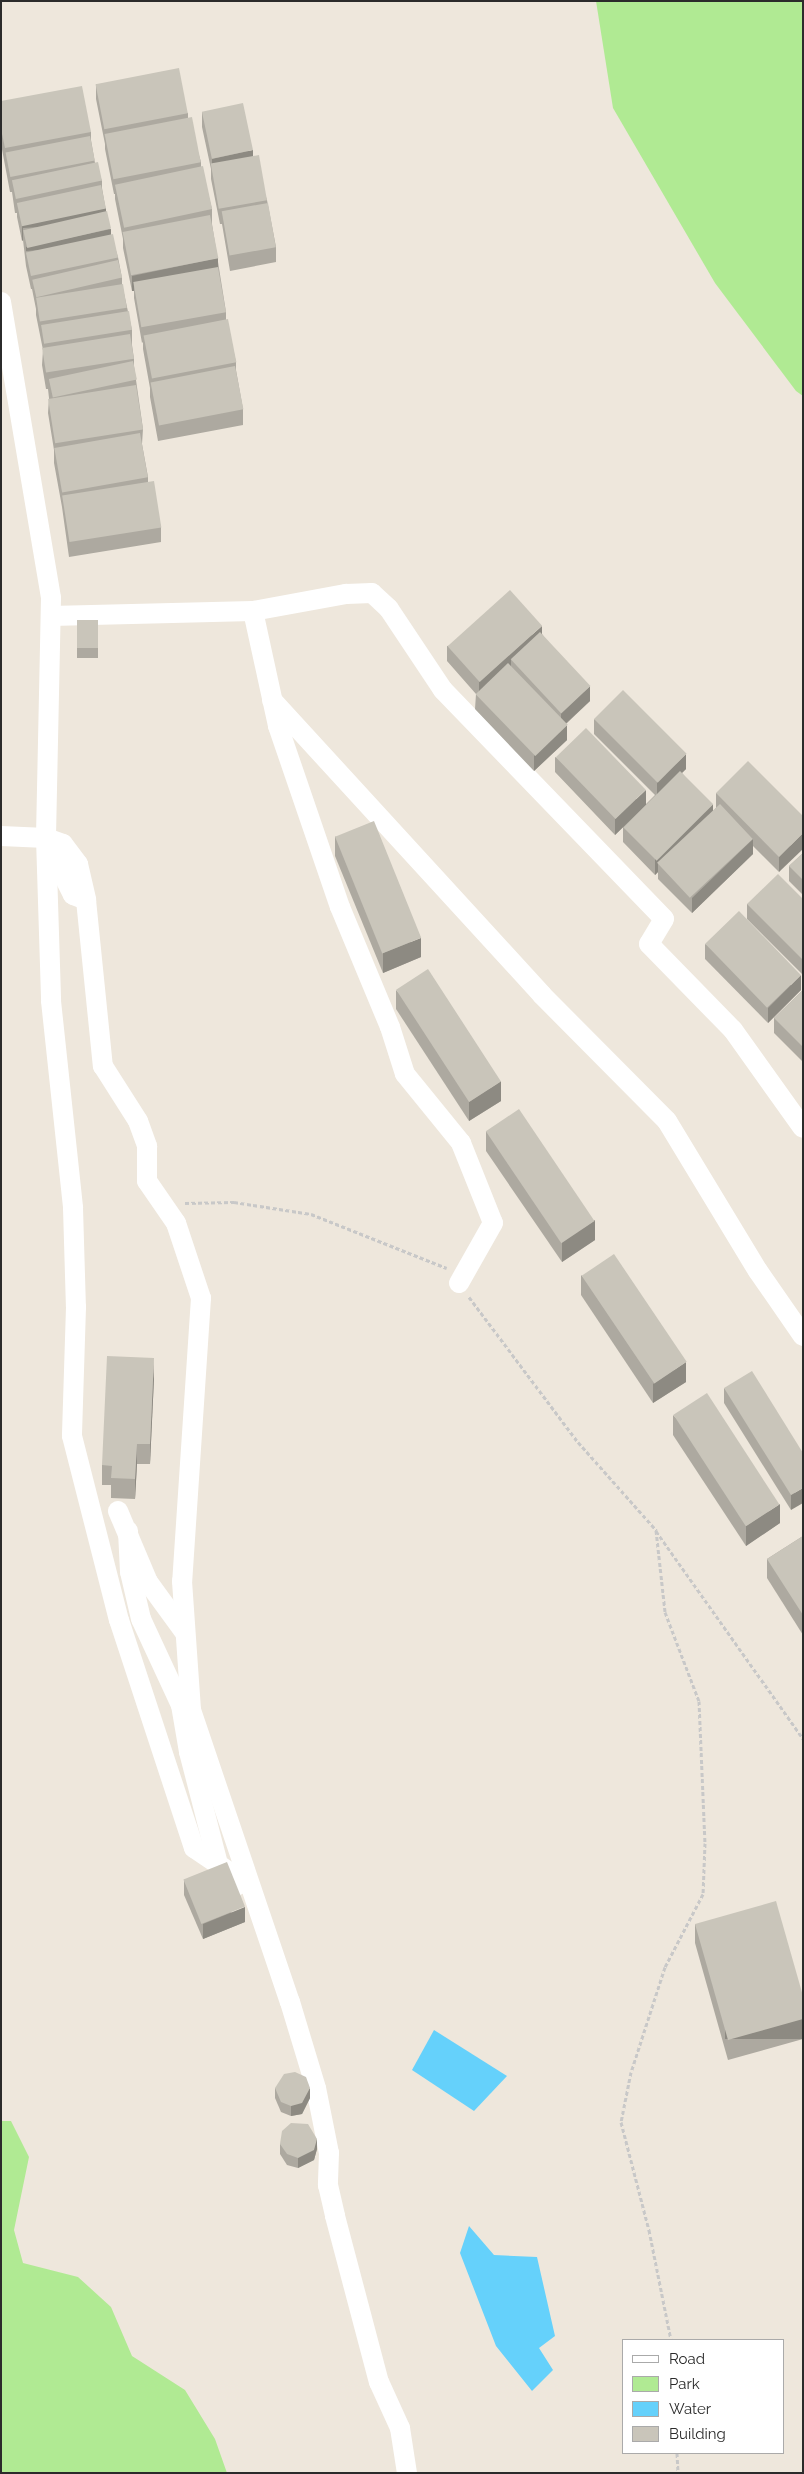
<!DOCTYPE html>
<style>
body{margin:0}
#map{position:relative;width:804px;height:2474px;overflow:hidden;background:#eee7dc;font-family:Raleway,sans-serif}
div>[style]{position:absolute}
[style*='--x']{left:calc(var(--x)*1px);top:calc(var(--y)*1px);width:calc(var(--w)*1px);rotate:calc(var(--a)*1deg)}
.green>*{inset:0;background:#b0ea93}
.water>*{inset:0;background:#65d1fb}
.path>*{height:3px;margin-top:-1.5px;transform-origin:0;background:repeating-linear-gradient(90deg,#c8c8c8 0 4px,transparent 0 6.5px)}
.street>*{height:20px;margin:-10px;padding:0 10px;transform-origin:10px;border-radius:10px;background:#fff}
.wall>*{inset:0;background:#ada9a0;transform-origin:0 0}
.shaded-wall>*{inset:0;background:#8d8a82;transform-origin:0 0}
.building>*{inset:0;background:#c9c5ba;transform-origin:0 0}
span{translate:-50% -50%;white-space:nowrap;text-align:center;line-height:1.15;-webkit-text-stroke:4px #fff;paint-order:stroke}
.frame{position:absolute;inset:0;border:2px solid #2b2b2b;pointer-events:none}
.legend{position:absolute;left:622px;top:2339px;width:162px;height:115px;box-sizing:border-box;background:#fff;border:1px solid #aaa;margin:0;padding:6px 9px;list-style:none;font-size:15px;color:#2b2b2b}
.legend li{display:flex;align-items:center;gap:10px;height:25px}
.legend b{width:25px;border:1px solid #aaa}
</style>
<div id="map">
<div class="green">
<i style="clip-path:polygon(596px 1px,803px 1px,803px 396px,796px 391px,715px 283px,613px 108px)"></i>
<i style="clip-path:polygon(1px 2121px,11px 2121px,29px 2157px,14px 2230px,23px 2263px,78px 2277px,111px 2307px,132px 2356px,185px 2390px,215px 2439px,227px 2473px,1px 2473px)"></i>
</div>
<div class="water">
<i style="clip-path:polygon(434px 2030px,507px 2076px,474px 2111px,412px 2070px)"></i>
<i style="clip-path:polygon(469px 2226px,494px 2255px,537px 2257px,555px 2336px,539px 2348px,553px 2370px,532px 2391px,496px 2346px,460px 2253px)"></i>
</div>
<div class="path">
<i style="--x:185;--y:1203;--w:49;--a:-1.2"></i>
<i style="--x:234;--y:1202;--w:78;--a:8.9"></i>
<i style="--x:311;--y:1214;--w:146;--a:21.7"></i>
<i style="--x:469;--y:1297;--w:181;--a:53.1"></i>
<i style="--x:578;--y:1442;--w:118;--a:48.4"></i>
<i style="--x:656;--y:1530;--w:82;--a:83.7"></i>
<i style="--x:665;--y:1612;--w:95;--a:69.1"></i>
<i style="--x:699;--y:1701;--w:142;--a:87.6"></i>
<i style="--x:705;--y:1843;--w:51;--a:92.2"></i>
<i style="--x:703;--y:1894;--w:82;--a:117.5"></i>
<i style="--x:665;--y:1967;--w:110;--a:107.9"></i>
<i style="--x:631;--y:2072;--w:51;--a:101.3"></i>
<i style="--x:621;--y:2122;--w:112;--a:75.5"></i>
<i style="--x:649;--y:2230;--w:112;--a:78.7"></i>
<i style="--x:656;--y:1531;--w:255;--a:54.7"></i>
<i style="--x:677;--y:2453;--w:20;--a:87"></i>
</div>
<div class="street">
<i style="--x:1;--y:302;--w:300;--a:80.4"></i>
<i style="--x:51;--y:598;--w:240;--a:91.2"></i>
<i style="--x:46;--y:838;--w:163;--a:88.2"></i>
<i style="--x:51;--y:1001;--w:208;--a:83.9"></i>
<i style="--x:73;--y:1208;--w:99;--a:88.3"></i>
<i style="--x:76;--y:1307;--w:129;--a:91.8"></i>
<i style="--x:72;--y:1436;--w:190;--a:75.7"></i>
<i style="--x:119;--y:1620;--w:240;--a:71.8"></i>
<i style="--x:194;--y:1848;--w:41;--a:34.1"></i>
<i style="--x:228;--y:1871;--w:17;--a:57"></i>
<i style="--x:253;--y:611;--w:118;--a:77.7"></i>
<i style="--x:278;--y:726;--w:191;--a:71.1"></i>
<i style="--x:340;--y:907;--w:130;--a:67.4"></i>
<i style="--x:390;--y:1027;--w:49;--a:72.3"></i>
<i style="--x:405;--y:1074;--w:89;--a:50.9"></i>
<i style="--x:461;--y:1143;--w:86;--a:68.2"></i>
<i style="--x:493;--y:1223;--w:69;--a:119.5"></i>
<i style="--x:51;--y:616;--w:202;--a:-1.4"></i>
<i style="--x:253;--y:611;--w:95;--a:-10.4"></i>
<i style="--x:346;--y:594;--w:26;--a:-2"></i>
<i style="--x:372;--y:593;--w:23;--a:43"></i>
<i style="--x:389;--y:609;--w:97;--a:56.3"></i>
<i style="--x:443;--y:690;--w:318;--a:46"></i>
<i style="--x:664;--y:919;--w:29;--a:121"></i>
<i style="--x:649;--y:944;--w:120;--a:45.7"></i>
<i style="--x:733;--y:1030;--w:120;--a:54.5"></i>
<i style="--x:272;--y:700;--w:400;--a:47.5"></i>
<i style="--x:542;--y:995;--w:177;--a:45.2"></i>
<i style="--x:667;--y:1121;--w:175;--a:58.8"></i>
<i style="--x:758;--y:1271;--w:79;--a:55.3"></i>
<i style="--x:1;--y:836;--w:45;--a:2.5"></i>
<i style="--x:46;--y:838;--w:18;--a:19"></i>
<i style="--x:63;--y:844;--w:25;--a:53"></i>
<i style="--x:78;--y:864;--w:37;--a:77"></i>
<i style="--x:86;--y:900;--w:167;--a:84.2"></i>
<i style="--x:103;--y:1066;--w:65;--a:57.5"></i>
<i style="--x:138;--y:1121;--w:27;--a:70"></i>
<i style="--x:147;--y:1146;--w:35;--a:90"></i>
<i style="--x:147;--y:1181;--w:51;--a:55.4"></i>
<i style="--x:176;--y:1223;--w:79;--a:71.6"></i>
<i style="--x:201;--y:1298;--w:284;--a:93.8"></i>
<i style="--x:182;--y:1581;--w:129;--a:86"></i>
<i style="--x:191;--y:1710;--w:308;--a:71.3"></i>
<i style="--x:290;--y:2002;--w:90;--a:73.2"></i>
<i style="--x:316;--y:2088;--w:66;--a:78.7"></i>
<i style="--x:329;--y:2153;--w:32;--a:92"></i>
<i style="--x:328;--y:2185;--w:32;--a:77"></i>
<i style="--x:335;--y:2216;--w:172;--a:75.2"></i>
<i style="--x:379;--y:2382;--w:51;--a:65.5"></i>
<i style="--x:400;--y:2428;--w:46;--a:81.2"></i>
<i style="--x:51;--y:851;--w:49;--a:63.4"></i>
<i style="--x:73;--y:895;--w:14;--a:21"></i>
<i style="--x:118;--y:1511;--w:77;--a:67.1"></i>
<i style="--x:148;--y:1582;--w:63;--a:54"></i>
<i style="--x:128;--y:1531;--w:41;--a:87.2"></i>
<i style="--x:130;--y:1572;--w:48;--a:76.8"></i>
<i style="--x:141;--y:1619;--w:95;--a:65.1"></i>
<i style="--x:181;--y:1705;--w:48;--a:80.3"></i>
<i style="--x:189;--y:1752;--w:116;--a:75.5"></i>
</div>
<div class="wall">
<i style="clip-path:polygon(96px 84px,188px 113px,188px 118px,201px 162px,201px 166px,212px 209px,212px 224px,226px 312px,226px 319px,236px 362px,236px 370px,243px 409px,243px 425px,158px 441px,150px 397px,150px 388px,143px 349px,143px 342px,142px 343px,134px 298px,134px 291px,132px 291px,123px 248px,123px 239px,115px 199px,115px 194px,114px 194px,105px 149px,105px 144px,96px 99px)"></i>
<i style="clip-path:polygon(1px 101px,91px 132px,91px 140px,95px 163px,102px 181px,102px 188px,106px 211px,111px 235px,118px 257px,122px 278px,122px 284px,132px 330px,132px 345px,134px 359px,134px 366px,143px 429px,142px 444px,148px 477px,148px 482px,161px 527px,161px 542px,69px 557px,62px 507px,54px 463px,54px 450px,48px 413px,49px 398px,48px 389px,46px 389px,42px 365px,43px 350px,36px 315px,36px 309px,32px 289px,31px 289px,26px 266px,23px 240px,22px 241px,17px 217px,17px 213px,15px 213px,12px 192px,10px 192px,1px 144px)"></i>
<i style="clip-path:polygon(202px 112px,253px 156px,267px 200px,276px 247px,276px 262px,230px 271px,222px 224px,220px 224px,211px 179px,211px 169px,202px 127px)"></i>
<i style="left:77px;top:620px;width:21px;height:38px"></i>
<i style="clip-path:polygon(542px 634px,590px 701px,566px 724px,567px 740px,534px 771px,475px 709px,476px 694px,447px 661px,447px 646px)"></i>
<i style="clip-path:polygon(594px 719px,686px 769px,682px 773px,713px 811px,716px 808px,716px 793px,803px 816px,779px 872px,753px 846px,753px 854px,692px 913px,658px 879px,658px 872px,655px 875px,623px 842px,623px 827px,615px 835px,555px 772px,555px 757px,646px 804px,655px 795px,594px 734px)"></i>
<i style="clip-path:polygon(335px 836px,421px 957px,383px 973px,335px 856px)"></i>
<i style="clip-path:polygon(803px 853px,803px 895px,789px 881px,789px 866px)"></i>
<i style="clip-path:polygon(803px 899px,803px 975px,747px 919px,747px 904px)"></i>
<i style="clip-path:polygon(705px 944px,801px 990px,768px 1023px,705px 959px)"></i>
<i style="clip-path:polygon(396px 990px,501px 1101px,469px 1121px,396px 1009px)"></i>
<i style="clip-path:polygon(803px 990px,803px 1062px,774px 1033px,774px 1018px)"></i>
<i style="clip-path:polygon(486px 1131px,595px 1240px,562px 1262px,486px 1151px)"></i>
<i style="clip-path:polygon(581px 1275px,686px 1382px,653px 1403px,581px 1295px)"></i>
<i style="clip-path:polygon(154px 1378px,150px 1464px,137px 1464px,135px 1499px,111px 1498px,111px 1485px,102px 1485px,102px 1465px)"></i>
<i style="clip-path:polygon(724px 1388px,803px 1453px,791px 1510px,724px 1403px)"></i>
<i style="clip-path:polygon(673px 1415px,780px 1523px,746px 1546px,673px 1435px)"></i>
<i style="clip-path:polygon(803px 1536px,803px 1635px,767px 1578px,767px 1559px)"></i>
<i style="clip-path:polygon(184px 1880px,245px 1922px,203px 1939px,184px 1895px)"></i>
<i style="clip-path:polygon(695px 1924px,803px 1996px,803px 2039px,728px 2060px,695px 1943px)"></i>
<i style="clip-path:polygon(275px 2088px,310px 2098px,302px 2114px,291px 2116px,281px 2112px,275px 2098px)"></i>
<i style="clip-path:polygon(280px 2144px,317px 2149px,314px 2160px,298px 2168px,287px 2165px,280px 2154px)"></i>
</div>
<div class="shaded-wall">
<i style="clip-path:polygon(253px 150px,253px 165px,212px 170px,212px 159px)"></i>
<i style="clip-path:polygon(106px 208px,106px 223px,23px 228px,23px 240px,22px 241px,22px 225px)"></i>
<i style="clip-path:polygon(111px 229px,111px 245px,26px 251px,26px 262px,26px 247px)"></i>
<i style="clip-path:polygon(218px 258px,218px 273px,134px 283px,134px 291px,132px 291px,132px 276px)"></i>
<i style="clip-path:polygon(542px 626px,542px 641px,511px 660px,511px 668px,479px 697px,479px 682px)"></i>
<i style="clip-path:polygon(590px 686px,590px 701px,561px 728px,561px 713px)"></i>
<i style="clip-path:polygon(567px 725px,567px 740px,534px 771px,534px 756px)"></i>
<i style="clip-path:polygon(686px 754px,686px 769px,657px 797px,657px 782px)"></i>
<i style="clip-path:polygon(646px 790px,646px 805px,615px 835px,615px 819px)"></i>
<i style="clip-path:polygon(713px 804px,713px 819px,658px 864px,658px 872px,655px 875px,655px 859px)"></i>
<i style="clip-path:polygon(803px 833px,803px 849px,779px 872px,779px 857px)"></i>
<i style="clip-path:polygon(753px 839px,753px 854px,692px 913px,692px 898px)"></i>
<i style="clip-path:polygon(421px 938px,421px 957px,383px 973px,383px 953px)"></i>
<i style="clip-path:polygon(801px 975px,801px 990px,768px 1023px,768px 1008px)"></i>
<i style="clip-path:polygon(501px 1081px,501px 1101px,469px 1121px,469px 1102px)"></i>
<i style="clip-path:polygon(595px 1220px,595px 1240px,562px 1262px,562px 1242px)"></i>
<i style="clip-path:polygon(154px 1358px,154px 1378px,150px 1464px,150px 1444px)"></i>
<i style="clip-path:polygon(686px 1362px,686px 1382px,653px 1403px,653px 1384px)"></i>
<i style="clip-path:polygon(137px 1444px,137px 1464px,135px 1499px,135px 1479px)"></i>
<i style="clip-path:polygon(803px 1488px,803px 1503px,791px 1510px,791px 1495px)"></i>
<i style="clip-path:polygon(780px 1504px,780px 1523px,746px 1546px,746px 1526px)"></i>
<i style="clip-path:polygon(245px 1907px,245px 1922px,203px 1939px,203px 1924px)"></i>
<i style="left:803px;top:2019px;width:20px;height:78px;rotate:90deg"></i>
<i style="clip-path:polygon(310px 2088px,310px 2098px,302px 2114px,291px 2116px,291px 2106px)"></i>
<i style="clip-path:polygon(317px 2139px,317px 2149px,314px 2160px,298px 2168px,298px 2158px)"></i>
</div>
<div class="building">
<i style="left:179px;top:68px;width:46px;height:85px;rotate:79deg"></i>
<i style="clip-path:polygon(82px 86px,91px 132px,5px 148px,1px 129px,1px 101px)"></i>
<i style="left:243px;top:103px;width:48px;height:42px;rotate:78deg"></i>
<i style="left:192px;top:117px;width:46px;height:89px;rotate:79deg"></i>
<i style="left:90px;top:136px;width:25px;height:86px;rotate:79deg"></i>
<i style="left:259px;top:155px;width:46px;height:49px;rotate:80deg"></i>
<i style="left:98px;top:162px;width:19px;height:88px;rotate:78deg"></i>
<i style="left:203px;top:166px;width:44px;height:90px;rotate:78deg"></i>
<i style="left:101px;top:185px;width:24px;height:86px;rotate:78deg"></i>
<i style="left:268px;top:203px;width:45px;height:47px;rotate:80deg"></i>
<i style="left:107px;top:211px;width:18px;height:86px;rotate:77deg"></i>
<i style="left:210px;top:215px;width:44px;height:89px;rotate:79deg"></i>
<i style="left:113px;top:234px;width:24px;height:89px;rotate:78deg"></i>
<i style="left:118px;top:260px;width:18px;height:88px;rotate:77deg"></i>
<i style="left:218px;top:267px;width:46px;height:86px;rotate:80deg"></i>
<i style="left:123px;top:284px;width:24px;height:88px;rotate:81deg"></i>
<i style="left:129px;top:311px;width:19px;height:89px;rotate:81deg"></i>
<i style="left:228px;top:319px;width:44px;height:86px;rotate:79deg"></i>
<i style="left:130px;top:334px;width:25px;height:89px;rotate:81deg"></i>
<i style="left:133px;top:361px;width:19px;height:86px;rotate:78deg"></i>
<i style="left:235px;top:366px;width:44px;height:86px;rotate:79deg"></i>
<i style="left:136px;top:385px;width:45px;height:89px;rotate:81deg"></i>
<i style="left:140px;top:433px;width:45px;height:87px;rotate:80deg"></i>
<i style="left:154px;top:481px;width:47px;height:93px;rotate:81deg"></i>
<i style="left:510px;top:590px;width:48px;height:84px;rotate:48deg"></i>
<i style="left:77px;top:620px;width:21px;height:28px"></i>
<i style="left:540px;top:632px;width:74px;height:40px;rotate:47deg"></i>
<i style="left:508px;top:663px;width:86px;height:45px;rotate:46deg"></i>
<i style="left:623px;top:690px;width:90px;height:41px;rotate:45deg"></i>
<i style="left:586px;top:728px;width:86px;height:42px;rotate:46deg"></i>
<i style="clip-path:polygon(748px 761px,803px 816px,803px 833px,779px 857px,716px 793px)"></i>
<i style="left:680px;top:771px;width:47px;height:80px;rotate:45deg"></i>
<i style="left:720px;top:804px;width:48px;height:86px;rotate:47deg"></i>
<i style="left:374px;top:821px;width:126px;height:42px;rotate:68deg"></i>
<i style="clip-path:polygon(803px 853px,803px 880px,789px 866px)"></i>
<i style="clip-path:polygon(778px 874px,803px 899px,803px 960px,747px 904px)"></i>
<i style="left:739px;top:911px;width:89px;height:47px;rotate:46deg"></i>
<i style="left:428px;top:969px;width:134px;height:38px;rotate:57deg"></i>
<i style="clip-path:polygon(803px 990px,803px 1047px,774px 1018px)"></i>
<i style="left:519px;top:1109px;width:135px;height:40px;rotate:56deg"></i>
<i style="left:614px;top:1254px;width:130px;height:39px;rotate:56deg"></i>
<i style="clip-path:polygon(107px 1356px,154px 1358px,150px 1444px,137px 1444px,135px 1479px,111px 1478px,112px 1466px,102px 1465px)"></i>
<i style="clip-path:polygon(752px 1371px,803px 1453px,803px 1488px,791px 1495px,724px 1388px)"></i>
<i style="left:707px;top:1393px;width:133px;height:40px;rotate:57deg"></i>
<i style="clip-path:polygon(803px 1536px,803px 1615px,767px 1559px)"></i>
<i style="left:227px;top:1862px;width:48px;height:47px;rotate:68deg"></i>
<i style="clip-path:polygon(776px 1901px,803px 1996px,803px 2019px,728px 2040px,695px 1924px)"></i>
<i style="clip-path:polygon(295px 2072px,306px 2077px,310px 2088px,302px 2103px,291px 2106px,281px 2102px,275px 2088px,284px 2074px)"></i>
<i style="clip-path:polygon(291px 2123px,308px 2124px,317px 2139px,314px 2150px,298px 2158px,287px 2154px,280px 2144px,282px 2131px)"></i>
</div>
<div class="frame"></div>
<ul class="legend">
<li><b style="height:6px;background:#fff"></b>Road</li>
<li><b style="height:14px;background:#b0ea93"></b>Park</li>
<li><b style="height:14px;background:#65d1fb"></b>Water</li>
<li><b style="height:14px;background:#c9c5ba"></b>Building</li>
</ul>
</div>
